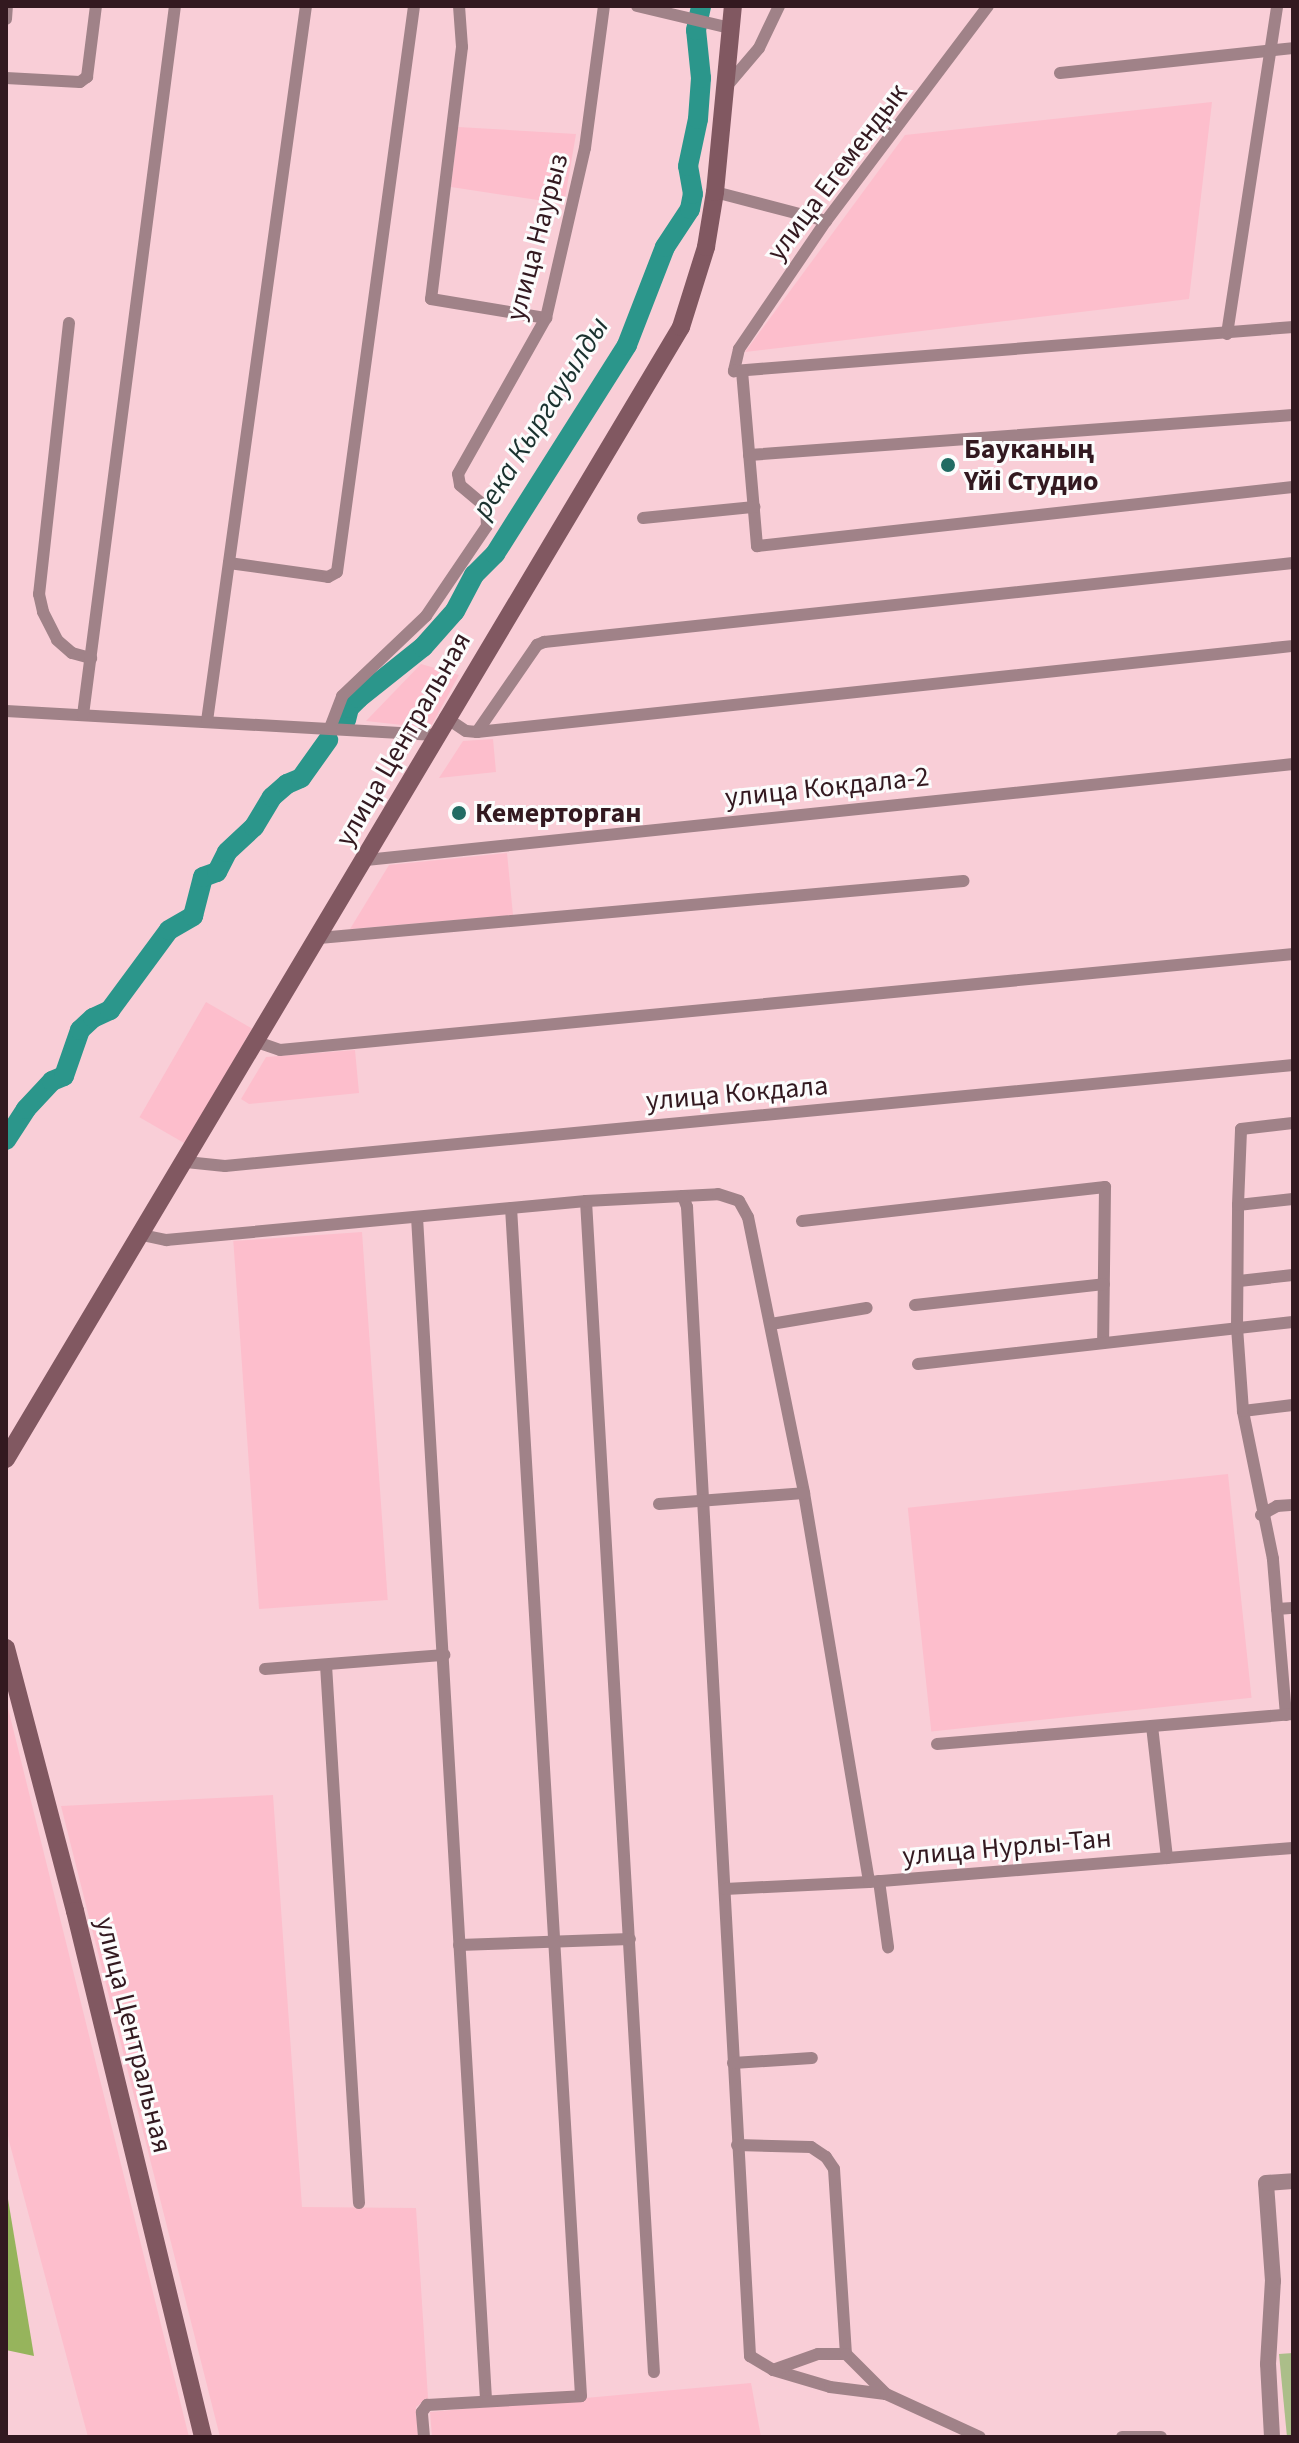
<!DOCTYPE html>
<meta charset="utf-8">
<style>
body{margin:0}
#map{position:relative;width:1299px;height:2443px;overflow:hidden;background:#f9ced7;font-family:"Source Sans 3",sans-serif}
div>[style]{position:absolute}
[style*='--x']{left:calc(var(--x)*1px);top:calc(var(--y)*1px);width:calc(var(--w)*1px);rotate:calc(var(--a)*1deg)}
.built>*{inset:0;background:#fdbecc;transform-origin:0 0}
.green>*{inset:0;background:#abbe89}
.forest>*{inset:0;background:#96b45c}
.river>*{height:20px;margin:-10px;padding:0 10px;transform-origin:10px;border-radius:10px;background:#2b968b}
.minor>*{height:12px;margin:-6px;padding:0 6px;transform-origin:6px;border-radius:6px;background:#a08288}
.tertiary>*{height:16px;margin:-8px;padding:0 8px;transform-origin:8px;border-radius:8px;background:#a08288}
.secondary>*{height:18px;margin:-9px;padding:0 9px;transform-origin:9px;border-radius:9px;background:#815861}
.dots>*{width:22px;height:22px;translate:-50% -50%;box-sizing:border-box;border:4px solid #fcfcfc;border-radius:50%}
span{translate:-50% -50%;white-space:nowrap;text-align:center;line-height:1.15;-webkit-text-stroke:6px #fcfcfc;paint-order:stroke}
.street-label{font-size:28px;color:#331920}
.poi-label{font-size:28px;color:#331920;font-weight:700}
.left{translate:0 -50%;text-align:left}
.water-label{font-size:30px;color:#1b322f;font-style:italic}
.frame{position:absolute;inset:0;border:8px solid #331920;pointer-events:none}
</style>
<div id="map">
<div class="built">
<i style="clip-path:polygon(1212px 102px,1189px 299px,745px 352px,905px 135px)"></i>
<i style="clip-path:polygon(458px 127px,576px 134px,564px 204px,451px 187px)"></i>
<i style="clip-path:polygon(421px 664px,459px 675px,430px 728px,366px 721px)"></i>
<i style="clip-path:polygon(493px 739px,496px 772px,439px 778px,463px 741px)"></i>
<i style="clip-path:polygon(507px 853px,513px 915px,350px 929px,389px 865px)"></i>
<i style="left:206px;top:1002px;width:53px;height:133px;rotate:30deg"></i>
<i style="clip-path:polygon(355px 1050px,359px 1093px,249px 1104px,241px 1099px,266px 1057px)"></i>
<i style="left:362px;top:1232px;width:369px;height:129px;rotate:86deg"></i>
<i style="left:1228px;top:1474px;width:225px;height:322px;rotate:84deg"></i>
<i style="clip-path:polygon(6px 1700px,109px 2116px,189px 2437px,88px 2437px,9px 2141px,6px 2124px)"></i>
<i style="clip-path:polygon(273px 1795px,302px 2207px,416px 2208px,428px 2398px,416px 2407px,418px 2437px,220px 2437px,61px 1806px)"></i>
<i style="clip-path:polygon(751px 2383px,761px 2437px,432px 2437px,430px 2412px)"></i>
</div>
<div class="green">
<i style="clip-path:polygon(1293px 2353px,1293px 2437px,1287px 2437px,1279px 2354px)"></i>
</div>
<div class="forest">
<i style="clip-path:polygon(6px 2187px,34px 2356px,6px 2350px)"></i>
</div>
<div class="river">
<i style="--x:346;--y:720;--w:12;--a:-76"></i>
<i style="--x:349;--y:708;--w:14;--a:-45"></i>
<i style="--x:359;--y:698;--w:82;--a:-38.6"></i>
<i style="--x:423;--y:647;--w:48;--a:-48.4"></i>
<i style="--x:455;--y:611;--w:41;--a:-62.2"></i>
<i style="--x:474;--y:575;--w:30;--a:-45"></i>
<i style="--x:495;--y:554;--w:247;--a:-57.7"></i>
<i style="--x:627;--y:345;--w:105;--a:-68.8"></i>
<i style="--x:665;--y:247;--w:45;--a:-56.7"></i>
<i style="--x:690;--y:209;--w:15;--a:-79"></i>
<i style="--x:693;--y:194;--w:28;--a:-100"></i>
<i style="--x:688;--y:166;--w:48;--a:-78"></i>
<i style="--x:698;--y:119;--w:41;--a:-85.8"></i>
<i style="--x:701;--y:78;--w:48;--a:-95.9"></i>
<i style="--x:696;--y:30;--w:25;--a:-78"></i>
<i style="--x:6;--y:1140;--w:37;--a:-57"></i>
<i style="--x:26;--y:1109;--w:38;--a:-47"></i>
<i style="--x:52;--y:1081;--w:13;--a:-23"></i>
<i style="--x:64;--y:1076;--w:49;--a:-70.8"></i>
<i style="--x:80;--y:1030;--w:18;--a:-43"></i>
<i style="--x:93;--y:1018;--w:19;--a:-25"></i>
<i style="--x:110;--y:1010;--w:99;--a:-53.6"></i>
<i style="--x:169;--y:930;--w:28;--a:-30"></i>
<i style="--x:193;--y:916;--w:40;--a:-75.6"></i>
<i style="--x:203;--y:877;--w:15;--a:-20"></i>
<i style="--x:217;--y:872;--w:22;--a:-63"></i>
<i style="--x:227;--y:852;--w:37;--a:-43"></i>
<i style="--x:254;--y:827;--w:35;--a:-59"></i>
<i style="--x:272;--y:797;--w:20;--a:-41"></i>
<i style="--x:287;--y:784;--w:15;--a:-23"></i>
<i style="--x:301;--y:778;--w:47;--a:-54.6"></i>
</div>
<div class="minor">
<i style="--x:459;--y:6;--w:41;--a:85.8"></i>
<i style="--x:462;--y:47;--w:254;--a:97"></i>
<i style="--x:431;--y:299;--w:117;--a:9.4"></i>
<i style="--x:637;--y:6;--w:96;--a:13.3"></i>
<i style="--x:988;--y:6;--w:269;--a:127"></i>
<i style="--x:826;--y:221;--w:155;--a:124.2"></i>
<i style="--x:739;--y:349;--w:23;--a:103"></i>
<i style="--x:734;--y:371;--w:561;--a:-4.5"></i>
<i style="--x:6;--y:19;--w:13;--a:-86"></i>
<i style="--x:1060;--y:73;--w:234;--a:-6.1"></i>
<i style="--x:6;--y:78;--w:74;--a:3.1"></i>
<i style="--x:80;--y:82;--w:9;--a:-36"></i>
<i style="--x:87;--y:77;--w:72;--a:-82.8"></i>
<i style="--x:725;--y:88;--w:52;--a:-49.6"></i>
<i style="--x:759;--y:48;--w:47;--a:-64.5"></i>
<i style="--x:715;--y:192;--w:115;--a:14.6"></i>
<i style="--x:69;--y:323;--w:273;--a:96.3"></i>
<i style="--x:39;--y:594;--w:18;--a:77"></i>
<i style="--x:43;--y:612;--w:31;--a:63"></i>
<i style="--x:57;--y:640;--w:20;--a:41"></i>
<i style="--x:72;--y:653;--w:20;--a:15"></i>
<i style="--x:1227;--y:334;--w:332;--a:-81.3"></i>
<i style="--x:742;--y:371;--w:176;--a:85.1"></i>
<i style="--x:757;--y:546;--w:539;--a:-6.28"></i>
<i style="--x:749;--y:455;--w:545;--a:-4.21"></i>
<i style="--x:643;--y:518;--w:112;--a:-5.7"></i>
<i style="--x:229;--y:563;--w:100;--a:8"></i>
<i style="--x:328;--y:577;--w:10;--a:-29"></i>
<i style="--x:337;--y:572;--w:571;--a:-82.25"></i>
<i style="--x:6;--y:711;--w:430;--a:3.2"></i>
<i style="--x:83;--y:715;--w:715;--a:-82.61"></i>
<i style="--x:445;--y:717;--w:25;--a:34"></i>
<i style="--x:466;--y:731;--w:11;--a:5"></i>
<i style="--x:477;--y:732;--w:821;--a:-6.02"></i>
<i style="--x:207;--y:721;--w:722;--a:-82.12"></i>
<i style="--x:330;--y:728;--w:34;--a:-69"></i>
<i style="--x:342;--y:696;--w:116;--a:-43.6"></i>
<i style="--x:426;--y:616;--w:109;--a:-55.9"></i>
<i style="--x:487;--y:526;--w:19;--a:-93"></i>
<i style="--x:486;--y:507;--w:34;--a:-140"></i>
<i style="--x:460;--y:485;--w:11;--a:-100"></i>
<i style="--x:458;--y:474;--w:179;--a:-60.6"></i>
<i style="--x:546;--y:318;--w:174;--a:-77.1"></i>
<i style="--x:585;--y:148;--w:143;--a:-82.4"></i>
<i style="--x:477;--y:732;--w:106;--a:-55.4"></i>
<i style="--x:537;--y:645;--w:8;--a:-23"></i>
<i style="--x:544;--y:642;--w:753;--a:-6.02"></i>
<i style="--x:366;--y:860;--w:932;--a:-5.91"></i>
<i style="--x:319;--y:938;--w:647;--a:-5.06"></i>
<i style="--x:257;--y:1042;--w:24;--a:19"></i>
<i style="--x:280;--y:1050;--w:1018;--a:-5.41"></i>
<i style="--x:186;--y:1162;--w:39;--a:6"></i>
<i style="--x:225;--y:1166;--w:1073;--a:-5.4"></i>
<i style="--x:683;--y:1196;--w:35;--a:-3"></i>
<i style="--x:718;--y:1194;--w:22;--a:18"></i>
<i style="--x:739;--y:1201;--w:18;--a:61"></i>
<i style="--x:748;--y:1217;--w:282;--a:78.5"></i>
<i style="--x:804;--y:1493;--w:394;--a:80.5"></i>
<i style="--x:586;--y:1201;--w:1173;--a:86.68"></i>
<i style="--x:1238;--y:1205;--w:55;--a:-6.2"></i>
<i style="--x:417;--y:1217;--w:1186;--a:86.66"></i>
<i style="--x:802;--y:1221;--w:305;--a:-6.4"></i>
<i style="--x:1105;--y:1187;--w:156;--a:90.7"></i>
<i style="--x:142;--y:1235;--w:25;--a:12"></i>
<i style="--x:166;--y:1240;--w:422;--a:-5.3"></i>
<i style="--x:586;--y:1201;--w:97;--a:-3"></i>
<i style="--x:683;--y:1196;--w:12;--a:70"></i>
<i style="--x:687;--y:1207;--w:1151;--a:86.86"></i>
<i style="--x:750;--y:2356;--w:27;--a:31"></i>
<i style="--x:773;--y:2370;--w:59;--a:16.6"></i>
<i style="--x:830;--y:2387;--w:56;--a:7.1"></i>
<i style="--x:1239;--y:1281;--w:54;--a:-6.3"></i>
<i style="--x:915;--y:1305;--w:190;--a:-6.3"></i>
<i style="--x:771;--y:1324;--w:97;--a:-9.5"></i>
<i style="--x:918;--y:1364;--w:377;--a:-6.4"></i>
<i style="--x:1243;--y:1411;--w:50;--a:-6.8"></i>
<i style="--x:659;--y:1504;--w:145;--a:-4.3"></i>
<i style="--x:1261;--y:1515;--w:18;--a:-29"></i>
<i style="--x:1277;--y:1506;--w:16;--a:-4"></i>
<i style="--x:1277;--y:1609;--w:16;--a:-4"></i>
<i style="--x:326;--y:1665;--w:539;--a:86.49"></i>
<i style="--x:265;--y:1669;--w:180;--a:-4.5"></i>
<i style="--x:1286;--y:1715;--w:157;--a:-94.8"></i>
<i style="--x:1273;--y:1559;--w:151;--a:-101.5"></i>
<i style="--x:1243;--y:1411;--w:83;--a:-94.1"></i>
<i style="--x:1237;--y:1328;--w:123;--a:-89.5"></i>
<i style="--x:1238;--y:1205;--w:76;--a:-87.7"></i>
<i style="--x:1241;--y:1129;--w:52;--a:-6.6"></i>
<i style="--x:1152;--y:1726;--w:133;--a:83.5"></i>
<i style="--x:937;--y:1744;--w:357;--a:-4.8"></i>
<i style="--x:879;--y:1881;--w:67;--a:82.2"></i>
<i style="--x:725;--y:1889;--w:144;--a:-2.8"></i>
<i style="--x:869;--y:1882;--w:425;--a:-4.6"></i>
<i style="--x:459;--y:1945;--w:171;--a:-2"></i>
<i style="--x:733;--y:2063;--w:79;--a:-3.6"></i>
<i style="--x:737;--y:2145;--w:74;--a:1.5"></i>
<i style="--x:811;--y:2147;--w:18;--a:34"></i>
<i style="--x:826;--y:2157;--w:14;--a:56"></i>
<i style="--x:834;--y:2169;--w:185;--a:86.3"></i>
<i style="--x:773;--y:2370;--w:48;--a:-19.6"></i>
<i style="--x:818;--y:2354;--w:28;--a:0"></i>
<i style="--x:846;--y:2354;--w:57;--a:45"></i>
<i style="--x:886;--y:2394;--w:103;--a:24.6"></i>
<i style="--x:424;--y:2437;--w:25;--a:-95"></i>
<i style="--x:422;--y:2412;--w:9;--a:-54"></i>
<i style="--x:427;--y:2405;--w:154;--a:-3.3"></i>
<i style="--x:581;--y:2396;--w:1190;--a:-93.37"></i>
<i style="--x:1122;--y:2437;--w:39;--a:0"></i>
</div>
<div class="tertiary">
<i style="--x:1272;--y:2437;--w:73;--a:-93.1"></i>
<i style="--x:1268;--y:2364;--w:83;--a:-86.6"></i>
<i style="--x:1273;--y:2281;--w:98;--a:-94.1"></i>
<i style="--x:1266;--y:2183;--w:27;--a:-4"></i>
</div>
<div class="secondary">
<i style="--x:6;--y:1459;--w:1318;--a:-59.19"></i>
<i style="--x:681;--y:327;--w:84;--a:-72.6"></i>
<i style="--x:706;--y:247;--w:56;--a:-80.7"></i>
<i style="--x:715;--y:192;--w:187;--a:-84.5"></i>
<i style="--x:6;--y:1648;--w:272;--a:75.3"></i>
<i style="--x:75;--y:1911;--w:541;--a:76.32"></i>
</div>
<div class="dots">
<i style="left:948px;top:465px;background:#226b63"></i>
<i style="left:459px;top:813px;background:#226b63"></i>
</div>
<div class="street-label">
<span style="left:837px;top:172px;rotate:-53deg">улица Егемендык</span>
<span style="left:537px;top:237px;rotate:-75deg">улица Наурыз</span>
<span style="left:403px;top:739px;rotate:-60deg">улица Центральная</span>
<span style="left:827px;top:787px;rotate:-6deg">улица Кокдала-2</span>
<span style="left:737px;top:1093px;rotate:-5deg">улица Кокдала</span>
<span style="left:1007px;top:1847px;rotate:-5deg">улица Нурлы-Тан</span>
<span style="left:134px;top:2035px;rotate:76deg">улица Центральная</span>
</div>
<div class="poi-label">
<span class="left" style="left:964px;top:465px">Бауканың<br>Үйі Студио</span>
<span class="left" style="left:475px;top:813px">Кемерторган</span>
</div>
<div class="water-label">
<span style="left:541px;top:418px;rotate:-58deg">река Кыргауылды</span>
</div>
<div class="frame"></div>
</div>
